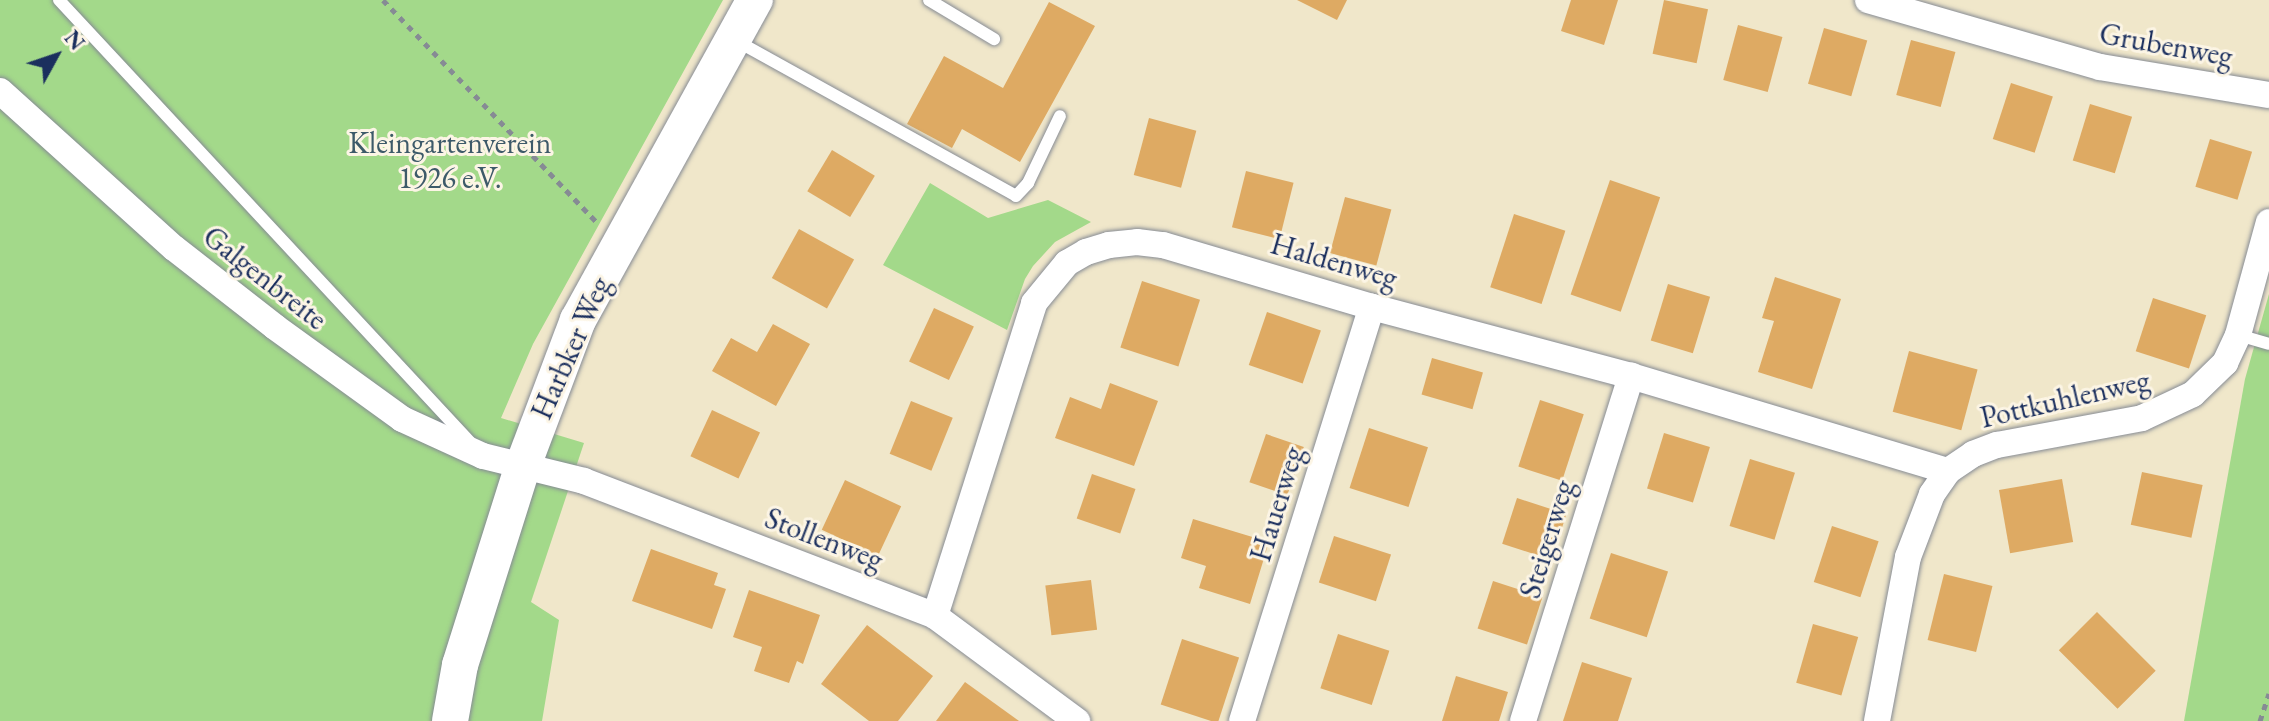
<!DOCTYPE html>
<style>
body{margin:0}
#map{position:relative;width:2269px;height:721px;overflow:hidden;background:#f0e7ca;font-family:"EB Garamond",serif}
div>[style]{position:absolute}
[style*='--x']{left:calc(var(--x)*1px);top:calc(var(--y)*1px);width:calc(var(--w)*1px);rotate:calc(var(--a)*1deg)}
.green>*{inset:0;background:#a3d98a}
.building>*{inset:0;background:#deaa63;transform-origin:0 0}
.path>*{height:5px;margin-top:-2.5px;transform-origin:0;background:repeating-linear-gradient(90deg,#868b94 0 6px,transparent 0 12px)}
.roads{filter:drop-shadow(0 0 2px #868b94) drop-shadow(0 0 2px #868b94)}
.lane>*{height:12px;margin:-6px;padding:0 6px;transform-origin:6px;border-radius:6px;background:#fff}
.street>*{height:26px;margin:-13px;padding:0 13px;transform-origin:13px;border-radius:13px;background:#fff}
.secondary>*{height:36px;margin:-18px;padding:0 18px;transform-origin:18px;border-radius:18px;background:#fff}
span{translate:-50% -50%;white-space:nowrap;text-align:center;line-height:1.15;-webkit-text-stroke:6px #fcf5e5;paint-order:stroke}
.street-label{font-size:30px;color:#1b2f5e}
.park-label{font-size:30px;color:#3d5a69}
.north{position:absolute;left:16px;top:16px;width:80px;height:80px;-webkit-text-stroke:6px #fcf5e5;paint-order:stroke;rotate:50deg;font-size:22px;font-weight:700;line-height:32px;text-align:center;color:#1b2f5e}
.north::after{content:'';display:block;margin:auto;width:28px;height:36px;background:#1b2f5e;clip-path:polygon(50% 0,100% 100%,50% 72%,0 100%)}
</style>
<div id="map">
<div class="green">
<i style="clip-path:polygon(0 0,723px 0,533px 344px,501px 418px,584px 443px,531px 602px,559px 620px,542px 721px,0 721px)"></i>
<i style="clip-path:polygon(930px 183px,988px 218px,1048px 200px,1091px 222px,1055px 242px,1033px 266px,1025px 279px,1007px 330px,883px 265px)"></i>
<i style="clip-path:polygon(2269px 294px,2269px 721px,2184px 721px,2245px 379px)"></i>
</div>
<div class="building">
<i style="clip-path:polygon(1297px 0,1347px 0,1337px 20px)"></i>
<i style="clip-path:polygon(1571px 0,1618px 0,1604px 45px,1561px 31px)"></i>
<i style="left:1664px;top:0;width:45px;height:55px;rotate:12deg"></i>
<i style="clip-path:polygon(1049px 2px,1095px 26px,1020px 162px,962px 129px,952px 148px,907px 124px,944px 56px,1003px 88px)"></i>
<i style="left:1738px;top:25px;width:46px;height:57px;rotate:15deg"></i>
<i style="left:1824px;top:28px;width:45px;height:58px;rotate:16deg"></i>
<i style="left:1911px;top:40px;width:46px;height:57px;rotate:15deg"></i>
<i style="left:2011px;top:83px;width:44px;height:59px;rotate:18deg"></i>
<i style="left:2090px;top:104px;width:44px;height:59px;rotate:17deg"></i>
<i style="left:1149px;top:118px;width:49px;height:59px;rotate:15deg"></i>
<i style="left:2210px;top:139px;width:44px;height:50px;rotate:17deg"></i>
<i style="left:832px;top:150px;width:50px;height:48px;rotate:31deg"></i>
<i style="left:1246px;top:171px;width:49px;height:58px;rotate:14deg"></i>
<i style="left:1610px;top:180px;width:53px;height:121px;rotate:19deg"></i>
<i style="left:1345px;top:197px;width:48px;height:58px;rotate:15deg"></i>
<i style="left:1514px;top:214px;width:54px;height:77px;rotate:18deg"></i>
<i style="left:799px;top:229px;width:63px;height:56px;rotate:29deg"></i>
<i style="clip-path:polygon(1775px 277px,1841px 299px,1812px 389px,1758px 372px,1774px 321px,1762px 318px)"></i>
<i style="left:1142px;top:281px;width:61px;height:70px;rotate:18deg"></i>
<i style="left:1668px;top:284px;width:44px;height:59px;rotate:17deg"></i>
<i style="left:2153px;top:298px;width:56px;height:56px;rotate:18deg"></i>
<i style="left:934px;top:308px;width:44px;height:59px;rotate:25deg"></i>
<i style="left:1267px;top:312px;width:57px;height:56px;rotate:19deg"></i>
<i style="clip-path:polygon(773px 324px,810px 344px,776px 406px,712px 371px,731px 338px,757px 352px)"></i>
<i style="left:1909px;top:351px;width:71px;height:63px;rotate:15deg"></i>
<i style="left:1432px;top:358px;width:53px;height:38px;rotate:16deg"></i>
<i style="clip-path:polygon(1110px 383px,1158px 401px,1134px 466px,1055px 438px,1070px 397px,1101px 409px)"></i>
<i style="left:1540px;top:400px;width:46px;height:70px;rotate:18deg"></i>
<i style="left:911px;top:401px;width:45px;height:57px;rotate:22deg"></i>
<i style="left:712px;top:410px;width:53px;height:51px;rotate:25deg"></i>
<i style="left:1369px;top:428px;width:62px;height:63px;rotate:18deg"></i>
<i style="left:1664px;top:433px;width:48px;height:58px;rotate:17deg"></i>
<i style="left:1266px;top:434px;width:40px;height:51px;rotate:19deg"></i>
<i style="left:1750px;top:459px;width:47px;height:70px;rotate:17deg"></i>
<i style="left:2142px;top:472px;width:62px;height:54px;rotate:12deg"></i>
<i style="left:1092px;top:474px;width:46px;height:47px;rotate:19deg"></i>
<i style="left:2062px;top:479px;width:64px;height:64px;rotate:80deg"></i>
<i style="left:845px;top:480px;width:62px;height:55px;rotate:25deg"></i>
<i style="left:1517px;top:498px;width:52px;height:48px;rotate:18deg"></i>
<i style="clip-path:polygon(1193px 519px,1269px 542px,1250px 604px,1199px 588px,1206px 566px,1181px 558px)"></i>
<i style="left:1832px;top:526px;width:49px;height:59px;rotate:18deg"></i>
<i style="left:1334px;top:536px;width:60px;height:49px;rotate:18deg"></i>
<i style="clip-path:polygon(651px 549px,718px 573px,714px 585px,726px 589px,712px 629px,632px 601px)"></i>
<i style="left:1611px;top:553px;width:60px;height:69px;rotate:18deg"></i>
<i style="left:1944px;top:574px;width:50px;height:68px;rotate:14deg"></i>
<i style="left:1091px;top:580px;width:50px;height:46px;rotate:83deg"></i>
<i style="left:1493px;top:581px;width:52px;height:50px;rotate:18deg"></i>
<i style="clip-path:polygon(749px 590px,820px 615px,803px 664px,797px 661px,789px 683px,754px 671px,762px 647px,733px 637px)"></i>
<i style="left:2097px;top:612px;width:83px;height:54px;rotate:45deg"></i>
<i style="left:1813px;top:624px;width:47px;height:61px;rotate:16deg"></i>
<i style="clip-path:polygon(867px 625px,933px 676px,898px 721px,869px 721px,821px 684px)"></i>
<i style="left:1338px;top:634px;width:54px;height:57px;rotate:18deg"></i>
<i style="left:1182px;top:639px;width:60px;height:69px;rotate:18deg"></i>
<i style="clip-path:polygon(1582px 662px,1632px 678px,1618px 721px,1563px 721px)"></i>
<i style="clip-path:polygon(1456px 676px,1508px 692px,1499px 721px,1442px 721px)"></i>
<i style="clip-path:polygon(965px 682px,1019px 721px,936px 721px)"></i>
</div>
<div class="path">
<i style="--x:383;--y:0;--w:307;--a:46.1"></i>
<i style="--x:2260;--y:721;--w:29;--a:-72"></i>
</div>
<div class="roads">
<div class="lane">
<i style="--x:59;--y:0;--w:605;--a:47.08"></i>
<i style="--x:929;--y:0;--w:76;--a:31"></i>
<i style="--x:735;--y:40;--w:321;--a:29"></i>
<i style="--x:1016;--y:196;--w:18;--a:-47"></i>
<i style="--x:1028;--y:183;--w:74;--a:-64.5"></i>
<i style="--x:2238;--y:335;--w:32;--a:16"></i>
</div>
<div class="street">
<i style="--x:1868;--y:0;--w:241;--a:16.1"></i>
<i style="--x:2100;--y:67;--w:171;--a:9.4"></i>
<i style="--x:0;--y:91;--w:234;--a:42.1"></i>
<i style="--x:174;--y:248;--w:128;--a:38"></i>
<i style="--x:275;--y:327;--w:157;--a:35.9"></i>
<i style="--x:402;--y:419;--w:89;--a:24.6"></i>
<i style="--x:483;--y:456;--w:104;--a:13.9"></i>
<i style="--x:584;--y:481;--w:376;--a:21"></i>
<i style="--x:935;--y:616;--w:177;--a:36.5"></i>
<i style="--x:935;--y:616;--w:328;--a:-72.4"></i>
<i style="--x:1034;--y:303;--w:52;--a:-50.5"></i>
<i style="--x:1067;--y:263;--w:22;--a:-30"></i>
<i style="--x:1086;--y:252;--w:24;--a:-17"></i>
<i style="--x:1109;--y:245;--w:28;--a:-6"></i>
<i style="--x:1137;--y:242;--w:26;--a:7"></i>
<i style="--x:1163;--y:245;--w:218;--a:16.5"></i>
<i style="--x:1372;--y:307;--w:268;--a:14.9"></i>
<i style="--x:1631;--y:376;--w:331;--a:16.7"></i>
<i style="--x:1242;--y:721;--w:434;--a:-72.6"></i>
<i style="--x:1523;--y:721;--w:362;--a:-72.6"></i>
<i style="--x:1877;--y:721;--w:167;--a:-79.3"></i>
<i style="--x:1908;--y:557;--w:67;--a:-69.1"></i>
<i style="--x:1932;--y:494;--w:28;--a:-55"></i>
<i style="--x:1948;--y:471;--w:30;--a:-34"></i>
<i style="--x:1973;--y:454;--w:26;--a:-21"></i>
<i style="--x:1997;--y:445;--w:147;--a:-10.5"></i>
<i style="--x:2142;--y:418;--w:56;--a:-25.2"></i>
<i style="--x:2193;--y:394;--w:45;--a:-44.1"></i>
<i style="--x:2225;--y:363;--w:31;--a:-65"></i>
<i style="--x:2238;--y:335;--w:117;--a:-74.7"></i>
</div>
<div class="secondary">
<i style="--x:450;--y:721;--w:57;--a:-79.9"></i>
<i style="--x:460;--y:665;--w:207;--a:-72.5"></i>
<i style="--x:522;--y:468;--w:158;--a:-69.3"></i>
<i style="--x:578;--y:320;--w:366;--a:-61.1"></i>
</div>
</div>
<div class="street-label">
<span style="left:2166px;top:45px;rotate:10deg">Grubenweg</span>
<span style="left:1334px;top:261px;rotate:16deg">Haldenweg</span>
<span style="left:265px;top:278px;rotate:38deg">Galgenbreite</span>
<span style="left:571px;top:348px;rotate:-66deg">Harbker Weg</span>
<span style="left:2065px;top:399px;rotate:-13deg">Pottkuhlenweg</span>
<span style="left:1277px;top:504px;rotate:-73deg">Hauerweg</span>
<span style="left:824px;top:539px;rotate:21deg">Stollenweg</span>
<span style="left:1547px;top:539px;rotate:-73deg">Steigerweg</span>
</div>
<div class="park-label">
<span style="left:450px;top:160px">Kleingartenverein<br>1926 e.V.</span>
</div>
<div class="north">N</div>
</div>
